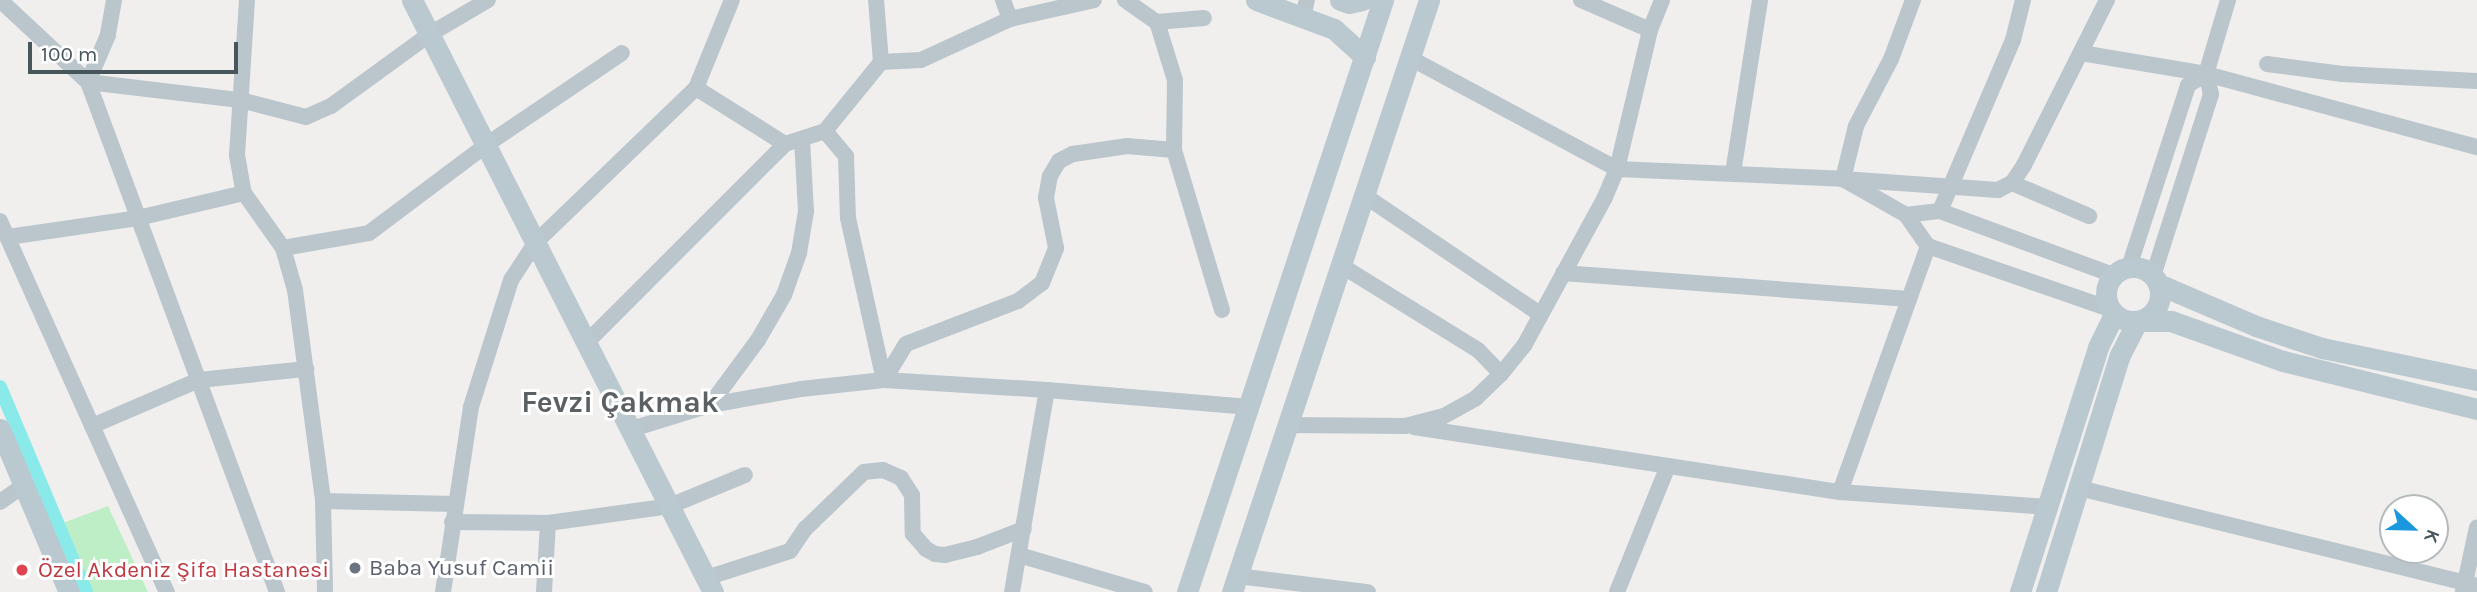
<!DOCTYPE html>
<meta charset="utf-8">
<style>
body{margin:0}
#map{position:relative;width:2477px;height:592px;overflow:hidden;background:#f1eeee;font-family:Karla,sans-serif}
div>[style]{position:absolute}
[style*='--x']{left:calc(var(--x)*1px);top:calc(var(--y)*1px);width:calc(var(--w)*1px);rotate:calc(var(--a)*1deg)}
.green>*{inset:0;background:#bdeec6}
.canal>*{height:14px;margin:-7px;padding:0 7px;transform-origin:7px;border-radius:7px;background:#8aeaea}
.street>*{height:16px;margin:-8px;padding:0 8px;transform-origin:8px;border-radius:8px;background:#bac6cb}
.secondary>*{height:21px;margin:-10.5px;padding:0 10.5px;transform-origin:10.5px;border-radius:10.5px;background:#bac9d0}
.secondary>.ring{margin:-10.5px;padding:0;box-sizing:content-box;background:none;border:21px solid #bac9d0;border-radius:50%}
.dots>*{width:19px;height:19px;translate:-50% -50%;box-sizing:border-box;border:4px solid #fff;border-radius:50%}
span{translate:-50% -50%;white-space:nowrap;text-align:center;line-height:1.15;-webkit-text-stroke:6px #fff;paint-order:stroke}
.worship-label{font-size:23px;color:#5b616d}
.left{translate:0 -50%;text-align:left}
.health-label{font-size:23px;color:#be3a42}
.district-label{font-size:30px;color:#5b6063;font-weight:700}
.north{position:absolute;left:2379px;top:494px;width:70px;height:70px;box-sizing:border-box;background:#fff;border:2px solid #b5bbbd;border-radius:50%;rotate:112deg;font-size:19px;font-weight:700;line-height:28px;text-align:center;color:#46565b}
.north::after{content:'';display:block;margin:auto;width:24px;height:32px;background:#1b97dd;clip-path:polygon(50% 0,100% 100%,50% 72%,0 100%)}
.scale{position:absolute;left:28px;top:42px;width:210px;height:32px;box-sizing:border-box;border:4px solid #46565b;border-top:0;padding-left:9px;font-size:21px;line-height:24px;white-space:nowrap;color:#46565b;-webkit-text-stroke:5px #fff;paint-order:stroke}
</style>
<div id="map">
<div class="green">
<i style="clip-path:polygon(108px 506px,148px 592px,93px 592px,63px 523px)"></i>
</div>
<div class="canal">
<i style="--x:0;--y:387;--w:222;--a:67.2"></i>
</div>
<div class="street">
<i style="--x:0;--y:0;--w:120;--a:43"></i>
<i style="--x:88;--y:82;--w:544;--a:69.67"></i>
<i style="--x:114;--y:0;--w:36;--a:100"></i>
<i style="--x:108;--y:35;--w:51;--a:113.1"></i>
<i style="--x:88;--y:82;--w:153;--a:6.8"></i>
<i style="--x:240;--y:100;--w:68;--a:14.4"></i>
<i style="--x:306;--y:117;--w:27;--a:-24"></i>
<i style="--x:331;--y:106;--w:122;--a:-36"></i>
<i style="--x:430;--y:34;--w:67;--a:-30.4"></i>
<i style="--x:247;--y:0;--w:155;--a:93.7"></i>
<i style="--x:237;--y:155;--w:39;--a:80"></i>
<i style="--x:244;--y:193;--w:67;--a:54.7"></i>
<i style="--x:283;--y:248;--w:44;--a:74.1"></i>
<i style="--x:295;--y:290;--w:213;--a:82.4"></i>
<i style="--x:323;--y:501;--w:91;--a:88.7"></i>
<i style="--x:1003;--y:0;--w:20;--a:70"></i>
<i style="--x:1125;--y:0;--w:39;--a:35"></i>
<i style="--x:1157;--y:22;--w:47;--a:-4.9"></i>
<i style="--x:1581;--y:0;--w:75;--a:23.5"></i>
<i style="--x:1913;--y:0;--w:63;--a:110.4"></i>
<i style="--x:1891;--y:59;--w:76;--a:117.6"></i>
<i style="--x:1856;--y:126;--w:55;--a:103.8"></i>
<i style="--x:1843;--y:179;--w:73;--a:29.7"></i>
<i style="--x:1906;--y:215;--w:38;--a:55"></i>
<i style="--x:1928;--y:246;--w:193;--a:19.1"></i>
<i style="--x:1303;--y:17;--w:17;--a:-77"></i>
<i style="--x:1157;--y:22;--w:61;--a:72.8"></i>
<i style="--x:1175;--y:80;--w:70;--a:90.8"></i>
<i style="--x:1174;--y:150;--w:167;--a:73.3"></i>
<i style="--x:2081;--y:53;--w:127;--a:9.5"></i>
<i style="--x:2206;--y:74;--w:281;--a:15.1"></i>
<i style="--x:1410;--y:58;--w:235;--a:28.2"></i>
<i style="--x:1617;--y:169;--w:143;--a:-76.6"></i>
<i style="--x:1650;--y:30;--w:32;--a:-68"></i>
<i style="--x:881;--y:62;--w:40;--a:-2.9"></i>
<i style="--x:921;--y:60;--w:98;--a:-24.7"></i>
<i style="--x:1010;--y:19;--w:86;--a:-12.7"></i>
<i style="--x:2267;--y:64;--w:76;--a:7.6"></i>
<i style="--x:2342;--y:74;--w:135;--a:3"></i>
<i style="--x:696;--y:88;--w:105;--a:32.2"></i>
<i style="--x:825;--y:131;--w:33;--a:50"></i>
<i style="--x:846;--y:156;--w:62;--a:88.2"></i>
<i style="--x:848;--y:218;--w:166;--a:77.5"></i>
<i style="--x:1733;--y:173;--w:175;--a:-81.1"></i>
<i style="--x:2012;--y:183;--w:84;--a:23.2"></i>
<i style="--x:1365;--y:196;--w:211;--a:34"></i>
<i style="--x:1940;--y:211;--w:186;--a:-66.9"></i>
<i style="--x:2013;--y:40;--w:41;--a:-76"></i>
<i style="--x:1906;--y:215;--w:34;--a:-7"></i>
<i style="--x:1940;--y:211;--w:184;--a:20.3"></i>
<i style="--x:0;--y:221;--w:407;--a:65.8"></i>
<i style="--x:8;--y:237;--w:131;--a:-8.3"></i>
<i style="--x:138;--y:218;--w:109;--a:-13.3"></i>
<i style="--x:283;--y:248;--w:87;--a:-9.9"></i>
<i style="--x:369;--y:233;--w:146;--a:-36.9"></i>
<i style="--x:486;--y:145;--w:164;--a:-34.1"></i>
<i style="--x:1342;--y:266;--w:160;--a:31.7"></i>
<i style="--x:1478;--y:350;--w:33;--a:46"></i>
<i style="--x:2129;--y:267;--w:191;--a:-72"></i>
<i style="--x:2188;--y:85;--w:21;--a:-31"></i>
<i style="--x:1563;--y:273;--w:347;--a:4.3"></i>
<i style="--x:2153;--y:276;--w:191;--a:-72.3"></i>
<i style="--x:2211;--y:94;--w:21;--a:-104"></i>
<i style="--x:2206;--y:74;--w:77;--a:-73.4"></i>
<i style="--x:587;--y:342;--w:280;--a:-45"></i>
<i style="--x:785;--y:144;--w:42;--a:-18"></i>
<i style="--x:825;--y:131;--w:89;--a:-50.9"></i>
<i style="--x:881;--y:62;--w:62;--a:-94.6"></i>
<i style="--x:884;--y:380;--w:42;--a:-58.6"></i>
<i style="--x:906;--y:344;--w:120;--a:-21"></i>
<i style="--x:1018;--y:301;--w:30;--a:-37"></i>
<i style="--x:1042;--y:283;--w:38;--a:-68"></i>
<i style="--x:1056;--y:248;--w:51;--a:-101.3"></i>
<i style="--x:1046;--y:198;--w:22;--a:-80"></i>
<i style="--x:1050;--y:176;--w:17;--a:-59"></i>
<i style="--x:1059;--y:161;--w:16;--a:-27"></i>
<i style="--x:1073;--y:154;--w:55;--a:-8.4"></i>
<i style="--x:1127;--y:146;--w:47;--a:4.9"></i>
<i style="--x:710;--y:405;--w:81;--a:-53.6"></i>
<i style="--x:758;--y:340;--w:52;--a:-60"></i>
<i style="--x:784;--y:295;--w:45;--a:-70.3"></i>
<i style="--x:799;--y:253;--w:43;--a:-80.5"></i>
<i style="--x:806;--y:211;--w:71;--a:-93.2"></i>
<i style="--x:1287;--y:425;--w:118;--a:0.5"></i>
<i style="--x:1405;--y:426;--w:40;--a:-14.4"></i>
<i style="--x:1444;--y:416;--w:37;--a:-29"></i>
<i style="--x:1476;--y:398;--w:35;--a:-44"></i>
<i style="--x:1501;--y:374;--w:38;--a:-51"></i>
<i style="--x:1525;--y:344;--w:167;--a:-61.4"></i>
<i style="--x:1605;--y:197;--w:30;--a:-67"></i>
<i style="--x:1617;--y:169;--w:226;--a:2.5"></i>
<i style="--x:1843;--y:179;--w:155;--a:4.1"></i>
<i style="--x:1998;--y:190;--w:16;--a:-27"></i>
<i style="--x:2012;--y:183;--w:22;--a:-56"></i>
<i style="--x:2024;--y:165;--w:185;--a:-63.3"></i>
<i style="--x:92;--y:426;--w:116;--a:-23.3"></i>
<i style="--x:199;--y:380;--w:108;--a:-5.9"></i>
<i style="--x:1414;--y:427;--w:431;--a:8.7"></i>
<i style="--x:1840;--y:492;--w:208;--a:4.1"></i>
<i style="--x:632;--y:429;--w:82;--a:-17.1"></i>
<i style="--x:710;--y:405;--w:92;--a:-10"></i>
<i style="--x:801;--y:389;--w:83;--a:-6.2"></i>
<i style="--x:884;--y:380;--w:163;--a:3.5"></i>
<i style="--x:1047;--y:390;--w:203;--a:4.8"></i>
<i style="--x:2079;--y:488;--w:410;--a:13.8"></i>
<i style="--x:1840;--y:492;--w:261;--a:-70.3"></i>
<i style="--x:323;--y:501;--w:132;--a:1.3"></i>
<i style="--x:0;--y:502;--w:29;--a:-35"></i>
<i style="--x:452;--y:522;--w:96;--a:0.6"></i>
<i style="--x:548;--y:523;--w:123;--a:-7.9"></i>
<i style="--x:670;--y:506;--w:81;--a:-22.5"></i>
<i style="--x:1019;--y:555;--w:131;--a:16.4"></i>
<i style="--x:1237;--y:576;--w:132;--a:7"></i>
<i style="--x:706;--y:578;--w:88;--a:-17.8"></i>
<i style="--x:790;--y:551;--w:27;--a:-56"></i>
<i style="--x:805;--y:529;--w:82;--a:-44"></i>
<i style="--x:864;--y:472;--w:19;--a:-6"></i>
<i style="--x:883;--y:470;--w:20;--a:24"></i>
<i style="--x:901;--y:478;--w:20;--a:57"></i>
<i style="--x:912;--y:495;--w:39;--a:89"></i>
<i style="--x:913;--y:534;--w:20;--a:49"></i>
<i style="--x:926;--y:549;--w:10;--a:29"></i>
<i style="--x:935;--y:554;--w:10;--a:6"></i>
<i style="--x:945;--y:555;--w:33;--a:-14"></i>
<i style="--x:977;--y:547;--w:50;--a:-21"></i>
<i style="--x:443;--y:592;--w:187;--a:-81.4"></i>
<i style="--x:471;--y:407;--w:133;--a:-72.5"></i>
<i style="--x:511;--y:280;--w:45;--a:-56.7"></i>
<i style="--x:536;--y:242;--w:222;--a:-43.9"></i>
<i style="--x:696;--y:88;--w:95;--a:-67.8"></i>
<i style="--x:544;--y:592;--w:69;--a:-86.7"></i>
<i style="--x:1012;--y:592;--w:205;--a:-80.2"></i>
<i style="--x:1617;--y:592;--w:136;--a:-68"></i>
<i style="--x:2463;--y:592;--w:66;--a:-77.8"></i>
</div>
<div class="secondary">
<i style="--x:412;--y:0;--w:664;--a:63.05"></i>
<i style="--x:1256;--y:0;--w:83;--a:20.4"></i>
<i style="--x:1334;--y:29;--w:42;--a:42.1"></i>
<i style="--x:1340;--y:0;--w:9;--a:18"></i>
<i style="--x:1349;--y:3;--w:14;--a:-12"></i>
<i class="ring" style="left:2106px;top:267px;width:33px;height:33px"></i>
<i style="--x:2158;--y:284;--w:107;--a:23.2"></i>
<i style="--x:2256;--y:326;--w:70;--a:18.4"></i>
<i style="--x:2322;--y:348;--w:158;--a:11.7"></i>
<i style="--x:2141;--y:321;--w:30;--a:0"></i>
<i style="--x:2171;--y:321;--w:119;--a:19.7"></i>
<i style="--x:2283;--y:361;--w:200;--a:13.9"></i>
<i style="--x:0;--y:429;--w:177;--a:67.1"></i>
<i style="--x:1187;--y:592;--w:624;--a:-71.68"></i>
<i style="--x:1232;--y:592;--w:624;--a:-71.59"></i>
<i style="--x:2020;--y:592;--w:257;--a:-72.3"></i>
<i style="--x:2098;--y:347;--w:37;--a:-64"></i>
<i style="--x:2046;--y:592;--w:248;--a:-72.7"></i>
<i style="--x:2120;--y:355;--w:38;--a:-63"></i>
</div>
<div class="dots">
<i style="left:355px;top:568px;background:#6b7280"></i>
<i style="left:22px;top:570px;background:#e0444e"></i>
</div>
<div class="worship-label">
<span class="left" style="left:369px;top:568px">Baba Yusuf Camii</span>
</div>
<div class="health-label">
<span class="left" style="left:38px;top:570px">Özel Akdeniz Şifa Hastanesi</span>
</div>
<div class="district-label">
<span style="left:620px;top:402px">Fevzi Çakmak</span>
</div>
<div class="north">K</div>
<div class="scale">100 m</div>
</div>
